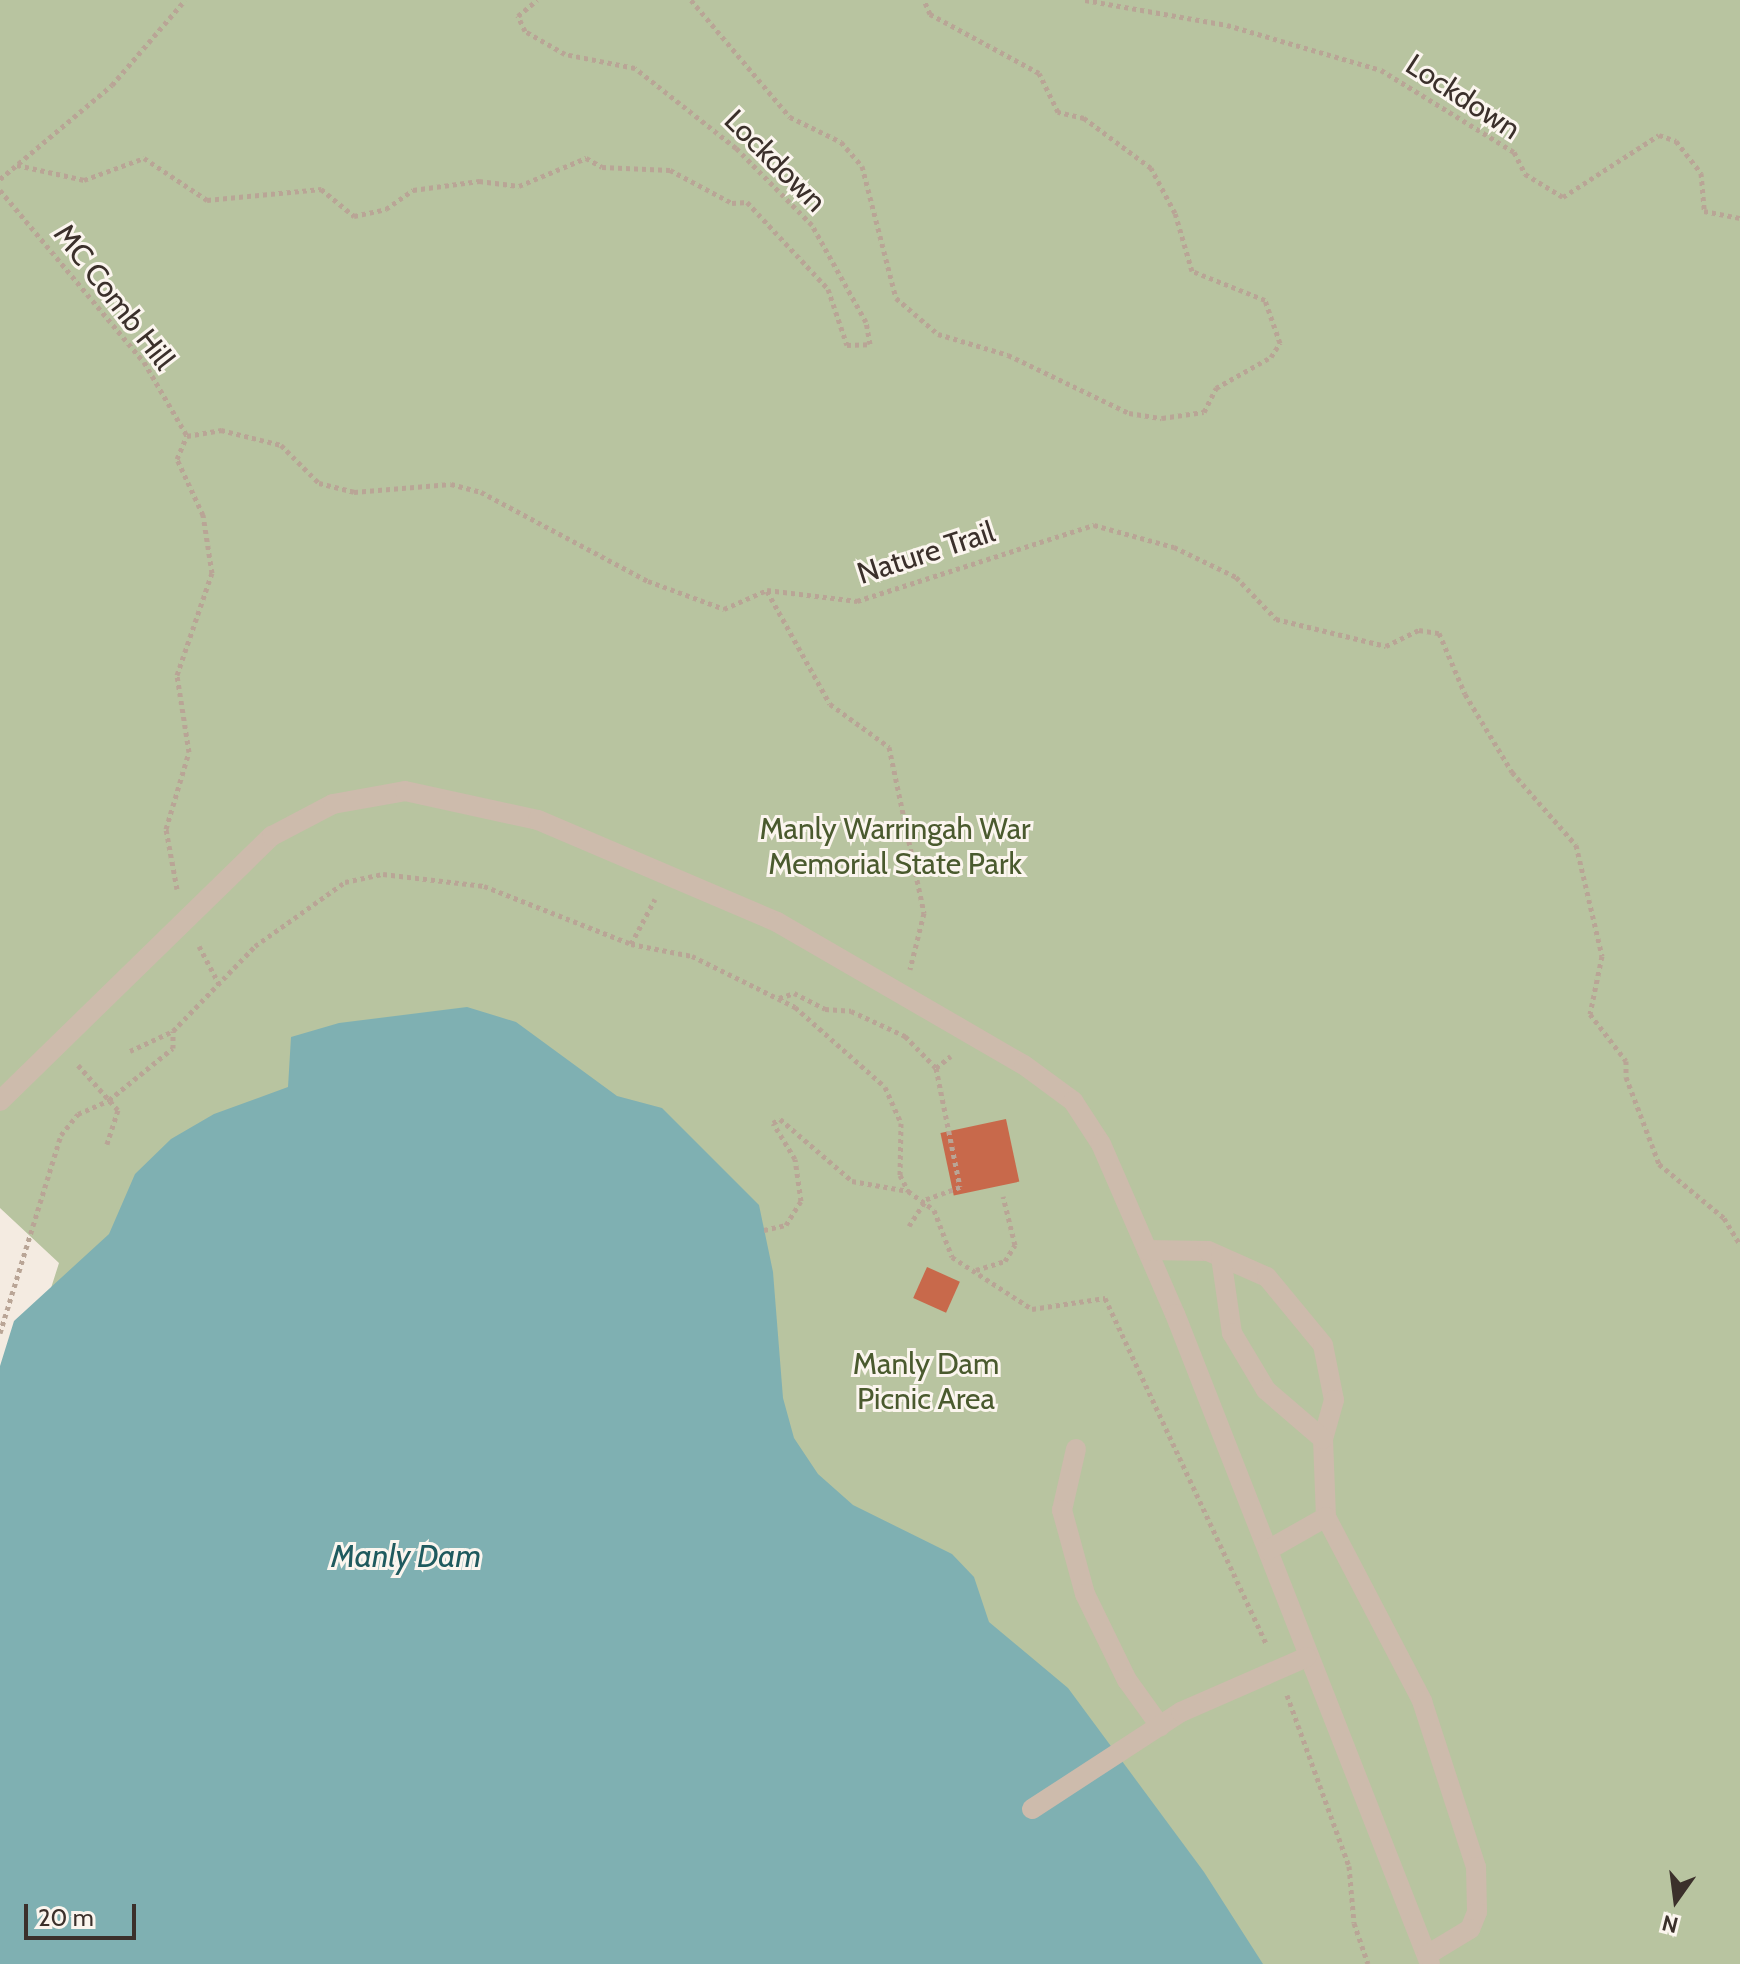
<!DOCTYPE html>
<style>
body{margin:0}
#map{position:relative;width:1740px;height:1964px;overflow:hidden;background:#f4ebe1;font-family:Cabin,sans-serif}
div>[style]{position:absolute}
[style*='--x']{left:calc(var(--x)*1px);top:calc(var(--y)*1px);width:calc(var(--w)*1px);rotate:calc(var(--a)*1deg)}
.green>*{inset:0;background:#b8c4a0}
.water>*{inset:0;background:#7fb0b2}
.building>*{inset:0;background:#c8694b;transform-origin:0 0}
.path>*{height:5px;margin-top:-2.5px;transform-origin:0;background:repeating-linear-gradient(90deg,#b9a596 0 4px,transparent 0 8px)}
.lane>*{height:20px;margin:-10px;padding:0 10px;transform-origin:10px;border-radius:10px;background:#cdbbac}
span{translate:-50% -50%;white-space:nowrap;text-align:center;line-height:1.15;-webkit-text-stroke:6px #fbf5ee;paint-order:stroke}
.street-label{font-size:30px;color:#3b302b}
.park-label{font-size:30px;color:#4a5a2e}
.water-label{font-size:32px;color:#1f5a5e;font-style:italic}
.north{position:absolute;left:1636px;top:1860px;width:80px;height:80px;-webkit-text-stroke:6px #fbf5ee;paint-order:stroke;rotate:194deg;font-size:22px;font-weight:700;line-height:32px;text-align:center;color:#3b302b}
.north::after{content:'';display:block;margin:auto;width:28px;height:36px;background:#3b302b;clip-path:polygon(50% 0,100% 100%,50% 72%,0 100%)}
.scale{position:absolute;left:24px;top:1904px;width:112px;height:36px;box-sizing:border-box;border:4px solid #3b302b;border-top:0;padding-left:10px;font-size:24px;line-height:28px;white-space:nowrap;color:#3b302b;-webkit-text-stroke:6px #fbf5ee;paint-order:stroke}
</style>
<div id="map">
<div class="green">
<i style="clip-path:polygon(0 0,1740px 0,1740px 1964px,0 1964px,0 1448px,59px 1263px,0 1208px)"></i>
</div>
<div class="water">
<i style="clip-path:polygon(467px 1007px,516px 1022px,617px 1096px,662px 1108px,759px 1205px,773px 1272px,783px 1398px,794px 1438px,818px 1474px,853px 1505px,952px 1554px,974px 1577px,989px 1622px,1068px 1688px,1204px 1872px,1263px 1964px,0 1964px,0 1366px,14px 1321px,109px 1234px,135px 1174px,171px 1139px,214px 1114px,288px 1087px,291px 1037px,339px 1023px)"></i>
</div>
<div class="building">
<i style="left:1006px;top:1119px;width:64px;height:67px;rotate:78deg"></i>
<i style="left:927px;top:1267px;width:36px;height:34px;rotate:24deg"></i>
</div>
<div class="path">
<i style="--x:691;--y:0;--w:153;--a:49.8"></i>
<i style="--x:790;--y:117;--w:57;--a:26.1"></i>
<i style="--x:841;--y:142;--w:32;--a:49"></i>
<i style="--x:862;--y:166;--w:136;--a:75.6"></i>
<i style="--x:896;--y:298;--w:55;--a:40.6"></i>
<i style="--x:938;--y:334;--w:73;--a:16.7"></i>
<i style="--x:1008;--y:355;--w:134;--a:25.6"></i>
<i style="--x:1129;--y:413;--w:33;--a:9"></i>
<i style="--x:1162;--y:418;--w:42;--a:-8.1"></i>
<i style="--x:1204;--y:412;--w:27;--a:-63"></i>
<i style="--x:1216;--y:388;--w:63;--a:-29.4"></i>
<i style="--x:1271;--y:357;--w:17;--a:-57"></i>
<i style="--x:1280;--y:343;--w:46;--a:-109.2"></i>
<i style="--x:1265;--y:300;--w:79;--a:-158.3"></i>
<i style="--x:1192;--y:271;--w:60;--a:-106.3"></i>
<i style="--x:1175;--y:213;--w:51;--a:-118.1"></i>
<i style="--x:1151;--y:168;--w:84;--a:-143.3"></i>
<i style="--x:1084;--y:118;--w:27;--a:-167"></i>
<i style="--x:1058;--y:112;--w:43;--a:-116"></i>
<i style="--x:1039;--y:73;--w:124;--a:-151.6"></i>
<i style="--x:930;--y:14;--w:15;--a:-113"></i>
<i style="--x:1085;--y:0;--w:144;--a:10"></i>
<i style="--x:1227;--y:25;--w:160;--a:16.3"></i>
<i style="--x:1381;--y:70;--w:156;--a:31.7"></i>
<i style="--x:1514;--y:152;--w:25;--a:63"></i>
<i style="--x:1525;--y:174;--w:44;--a:31.2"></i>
<i style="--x:1563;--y:197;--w:114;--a:-32.9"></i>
<i style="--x:1659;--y:135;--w:18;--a:19"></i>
<i style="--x:1676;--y:141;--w:41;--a:52"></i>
<i style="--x:1701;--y:173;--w:38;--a:85"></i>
<i style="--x:1704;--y:211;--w:37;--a:11"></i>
<i style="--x:17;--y:165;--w:69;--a:12.6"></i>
<i style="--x:84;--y:180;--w:64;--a:-20.1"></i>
<i style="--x:144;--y:158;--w:76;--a:33.7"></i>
<i style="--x:207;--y:200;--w:115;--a:-5.5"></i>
<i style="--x:321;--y:189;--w:43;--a:39.3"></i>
<i style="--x:354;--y:216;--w:33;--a:-12"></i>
<i style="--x:386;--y:209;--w:33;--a:-35"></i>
<i style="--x:413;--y:190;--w:67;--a:-7.8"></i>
<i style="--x:479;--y:181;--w:40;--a:7.1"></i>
<i style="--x:519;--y:186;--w:73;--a:-22.7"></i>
<i style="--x:586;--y:158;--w:18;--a:29"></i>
<i style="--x:602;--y:167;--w:68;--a:2.5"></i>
<i style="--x:670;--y:170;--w:70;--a:28"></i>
<i style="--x:732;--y:203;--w:15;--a:-4"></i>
<i style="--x:747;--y:202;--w:119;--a:47"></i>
<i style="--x:828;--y:289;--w:59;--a:71.3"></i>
<i style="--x:847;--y:345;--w:23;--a:-2"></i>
<i style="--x:870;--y:344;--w:22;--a:-100"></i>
<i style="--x:866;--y:322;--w:111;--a:-119.1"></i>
<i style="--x:812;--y:225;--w:108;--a:-134.6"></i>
<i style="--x:736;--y:148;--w:129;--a:-141.6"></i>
<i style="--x:635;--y:68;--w:71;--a:-168.7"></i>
<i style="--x:565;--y:54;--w:46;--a:-150.1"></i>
<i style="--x:525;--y:31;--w:17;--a:-115"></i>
<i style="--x:518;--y:16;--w:25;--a:-40"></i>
<i style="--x:0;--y:179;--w:146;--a:-40"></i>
<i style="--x:112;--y:85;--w:112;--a:-49.3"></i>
<i style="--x:0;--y:190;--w:224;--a:50.1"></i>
<i style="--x:144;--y:362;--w:86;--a:59.8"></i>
<i style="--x:767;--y:591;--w:129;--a:60.9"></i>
<i style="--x:830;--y:704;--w:73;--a:36.1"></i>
<i style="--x:889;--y:747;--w:170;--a:78.1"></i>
<i style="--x:924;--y:913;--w:58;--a:104"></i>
<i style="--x:177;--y:889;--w:61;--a:-100.4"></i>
<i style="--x:166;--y:829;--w:80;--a:-73.4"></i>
<i style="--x:189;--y:752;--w:78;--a:-98.9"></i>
<i style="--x:177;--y:675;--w:108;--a:-71.1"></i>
<i style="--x:212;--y:573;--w:59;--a:-98.8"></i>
<i style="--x:203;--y:515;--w:62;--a:-114.9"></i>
<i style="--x:177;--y:459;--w:25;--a:-67"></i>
<i style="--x:187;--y:436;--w:35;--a:-10"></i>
<i style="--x:221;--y:430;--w:62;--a:14"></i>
<i style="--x:281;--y:445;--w:54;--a:45"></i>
<i style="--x:319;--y:483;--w:36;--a:14"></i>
<i style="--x:354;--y:492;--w:97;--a:-4.7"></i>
<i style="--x:451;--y:484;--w:31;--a:15"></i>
<i style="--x:481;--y:492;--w:189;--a:28.1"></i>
<i style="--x:648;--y:581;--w:81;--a:20.2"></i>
<i style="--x:724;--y:609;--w:47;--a:-23.8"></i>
<i style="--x:767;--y:590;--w:91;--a:7"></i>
<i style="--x:857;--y:601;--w:249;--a:-17.8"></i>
<i style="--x:1094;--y:525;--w:83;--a:15.4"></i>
<i style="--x:1174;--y:547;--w:69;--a:25.8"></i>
<i style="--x:1236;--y:577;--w:58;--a:46.4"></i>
<i style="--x:1276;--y:619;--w:113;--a:13.8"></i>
<i style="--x:1386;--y:646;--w:37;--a:-26"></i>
<i style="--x:1419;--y:630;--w:20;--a:9"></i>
<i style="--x:1439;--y:633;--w:66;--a:66.9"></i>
<i style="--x:1465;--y:694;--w:91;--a:58.9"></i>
<i style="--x:1512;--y:772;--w:97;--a:48.8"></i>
<i style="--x:1576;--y:845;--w:114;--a:76.8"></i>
<i style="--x:1602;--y:956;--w:59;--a:101.7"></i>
<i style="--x:1590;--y:1014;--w:59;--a:52.5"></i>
<i style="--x:1626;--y:1061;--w:16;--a:90"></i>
<i style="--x:1626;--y:1077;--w:93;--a:69.2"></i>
<i style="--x:1659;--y:1164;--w:85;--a:39.7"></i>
<i style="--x:1724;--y:1218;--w:31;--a:59"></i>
<i style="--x:631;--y:944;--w:51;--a:-61.9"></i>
<i style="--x:199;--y:946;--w:43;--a:62.2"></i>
<i style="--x:779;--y:998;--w:16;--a:-18"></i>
<i style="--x:794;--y:993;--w:35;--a:27"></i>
<i style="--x:825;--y:1009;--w:26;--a:4"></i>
<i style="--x:851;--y:1011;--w:60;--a:24.8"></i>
<i style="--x:905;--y:1036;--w:45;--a:45.9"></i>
<i style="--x:936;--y:1068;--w:121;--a:78.6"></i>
<i style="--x:960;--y:1187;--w:37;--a:160"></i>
<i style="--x:130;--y:1051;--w:47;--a:-24.9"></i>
<i style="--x:78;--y:1065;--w:60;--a:48.4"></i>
<i style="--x:118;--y:1110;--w:36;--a:108"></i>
<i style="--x:936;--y:1068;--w:19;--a:-39"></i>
<i style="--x:909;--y:1226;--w:30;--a:-57"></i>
<i style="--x:764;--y:1230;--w:23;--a:-13"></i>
<i style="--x:786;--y:1225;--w:28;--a:-58"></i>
<i style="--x:801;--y:1201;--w:42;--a:-98.1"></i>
<i style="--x:795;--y:1159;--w:42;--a:-121.4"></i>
<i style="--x:773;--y:1123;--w:8;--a:-30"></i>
<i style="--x:780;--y:1119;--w:95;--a:40.7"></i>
<i style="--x:852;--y:1181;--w:57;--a:10.1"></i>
<i style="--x:976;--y:1270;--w:30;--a:-17"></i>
<i style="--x:1005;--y:1261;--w:19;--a:-58"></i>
<i style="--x:1015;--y:1245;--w:50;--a:-103.8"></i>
<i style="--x:0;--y:1333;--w:207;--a:-72.9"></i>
<i style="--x:61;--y:1135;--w:27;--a:-51"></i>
<i style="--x:78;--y:1114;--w:34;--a:-24"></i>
<i style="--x:109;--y:1100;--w:82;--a:-39.1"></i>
<i style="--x:173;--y:1048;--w:17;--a:-90"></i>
<i style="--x:173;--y:1031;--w:118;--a:-46"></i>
<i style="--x:255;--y:946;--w:110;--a:-35.4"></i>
<i style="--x:345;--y:882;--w:39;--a:-12"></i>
<i style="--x:383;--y:874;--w:102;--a:6.8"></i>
<i style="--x:484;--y:886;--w:158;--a:21.5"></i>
<i style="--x:631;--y:944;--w:62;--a:11.1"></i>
<i style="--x:692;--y:956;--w:115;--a:26.3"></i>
<i style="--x:795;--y:1007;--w:120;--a:41.6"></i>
<i style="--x:885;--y:1087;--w:39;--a:66"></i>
<i style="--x:901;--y:1123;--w:52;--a:91.1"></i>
<i style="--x:900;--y:1175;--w:18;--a:63"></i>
<i style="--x:908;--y:1191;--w:32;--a:36"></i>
<i style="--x:934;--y:1210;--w:50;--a:69"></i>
<i style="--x:952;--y:1257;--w:95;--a:33"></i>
<i style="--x:1032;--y:1309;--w:74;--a:-8.6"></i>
<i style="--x:1105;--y:1298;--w:383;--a:65"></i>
<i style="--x:1287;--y:1695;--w:182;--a:70.1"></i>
<i style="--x:1349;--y:1866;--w:57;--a:85"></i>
<i style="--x:1354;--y:1923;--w:43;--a:71.1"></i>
</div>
<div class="lane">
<i style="--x:0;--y:1101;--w:380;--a:-44.3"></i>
<i style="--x:272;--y:836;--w:69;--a:-27.7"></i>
<i style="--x:333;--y:804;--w:73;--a:-10.2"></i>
<i style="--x:405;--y:791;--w:136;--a:12.3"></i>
<i style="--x:538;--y:820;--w:260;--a:23.1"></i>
<i style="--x:777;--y:922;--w:285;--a:30.1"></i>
<i style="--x:1024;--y:1065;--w:61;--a:36.3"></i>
<i style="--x:1073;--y:1101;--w:51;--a:56.9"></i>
<i style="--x:1101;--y:1144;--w:185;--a:66.5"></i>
<i style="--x:1175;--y:1314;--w:698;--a:68.58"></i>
<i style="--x:1147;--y:1250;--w:61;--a:0.9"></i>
<i style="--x:1208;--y:1251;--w:64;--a:23.8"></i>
<i style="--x:1267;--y:1277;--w:88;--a:50.5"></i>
<i style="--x:1323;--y:1345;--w:56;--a:78.7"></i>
<i style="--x:1334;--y:1400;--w:41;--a:105.8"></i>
<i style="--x:1323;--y:1439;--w:78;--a:87.8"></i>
<i style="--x:1221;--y:1257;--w:77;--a:81.8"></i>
<i style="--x:1232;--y:1333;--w:66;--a:59.2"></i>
<i style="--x:1266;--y:1390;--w:75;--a:40.7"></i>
<i style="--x:1076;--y:1449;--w:63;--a:102.9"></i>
<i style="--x:1062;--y:1510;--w:87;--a:74.7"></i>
<i style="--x:1085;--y:1594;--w:96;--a:64"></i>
<i style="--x:1127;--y:1680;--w:57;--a:54.3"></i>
<i style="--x:1268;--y:1550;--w:67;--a:-29.6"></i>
<i style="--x:1326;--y:1517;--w:208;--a:62.4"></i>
<i style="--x:1422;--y:1701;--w:175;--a:72"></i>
<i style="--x:1476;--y:1867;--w:45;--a:88.7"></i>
<i style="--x:1477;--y:1912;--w:18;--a:112"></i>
<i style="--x:1470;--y:1929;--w:50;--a:148.8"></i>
<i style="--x:1032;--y:1809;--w:178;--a:-33.1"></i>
<i style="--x:1181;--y:1712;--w:137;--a:-23.6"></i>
</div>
<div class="street-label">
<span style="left:1463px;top:97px;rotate:33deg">Lockdown</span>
<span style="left:775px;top:161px;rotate:45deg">Lockdown</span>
<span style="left:114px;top:297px;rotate:52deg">MC Comb Hill</span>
<span style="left:926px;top:553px;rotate:-18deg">Nature Trail</span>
</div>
<div class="park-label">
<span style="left:895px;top:846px">Manly Warringah War<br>Memorial State Park</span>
<span style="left:926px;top:1381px">Manly Dam<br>Picnic Area</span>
</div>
<div class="water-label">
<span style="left:406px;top:1556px">Manly Dam</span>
</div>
<div class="north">N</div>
<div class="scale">20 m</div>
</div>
